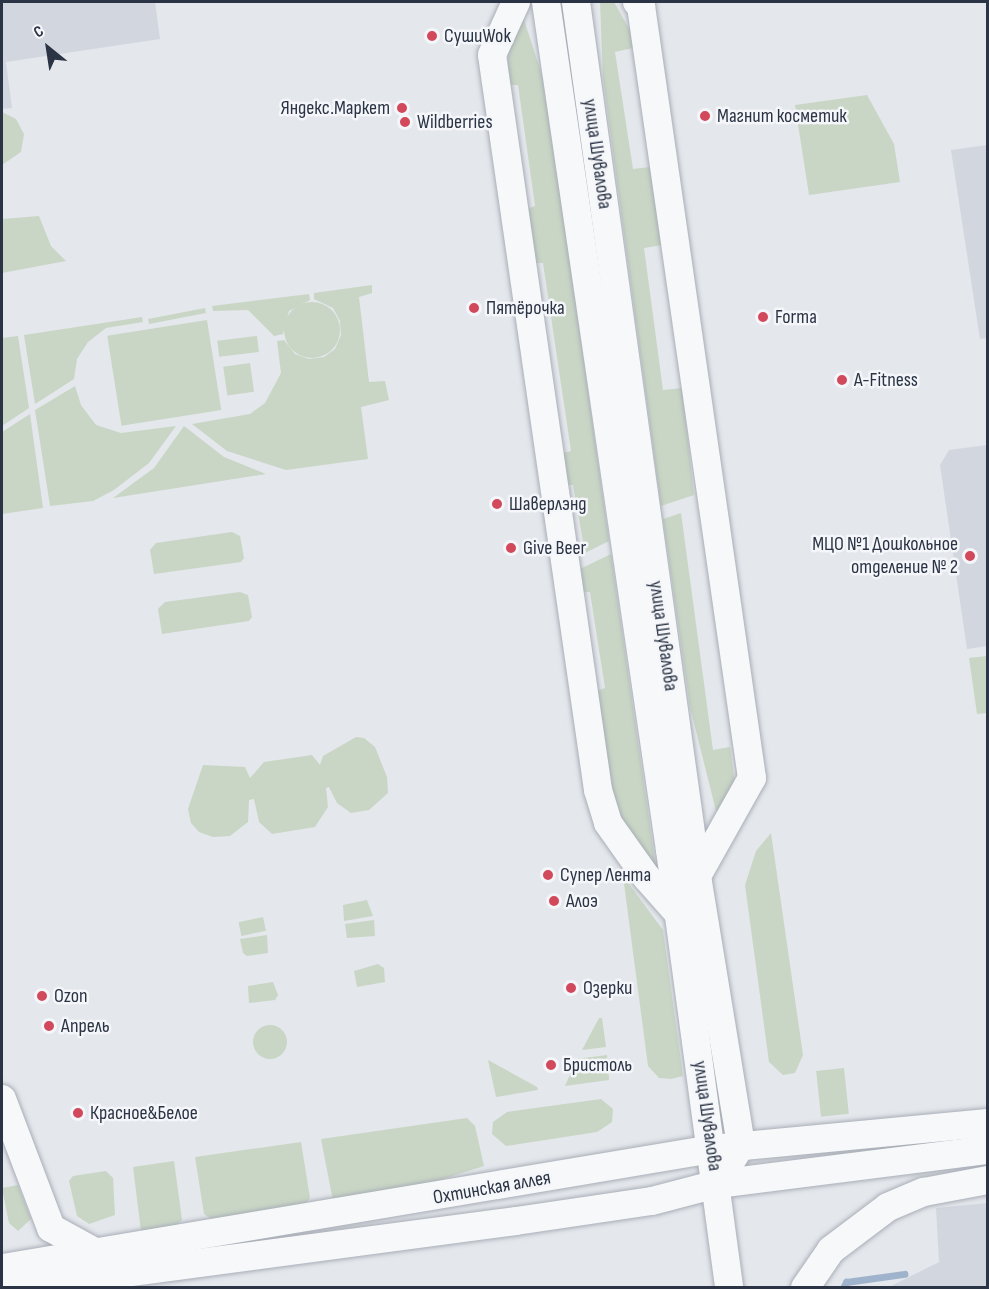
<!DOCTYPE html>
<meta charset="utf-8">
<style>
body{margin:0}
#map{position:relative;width:989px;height:1289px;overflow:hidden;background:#e4e7ec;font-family:"Sofia Sans Condensed",sans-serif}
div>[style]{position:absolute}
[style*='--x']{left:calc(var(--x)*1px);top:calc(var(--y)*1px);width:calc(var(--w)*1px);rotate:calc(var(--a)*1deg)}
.built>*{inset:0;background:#d2d6de}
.green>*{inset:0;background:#c9d6c5;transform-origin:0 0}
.round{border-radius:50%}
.stream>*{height:7px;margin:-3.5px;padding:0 3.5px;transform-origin:3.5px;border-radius:3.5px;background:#9fb4cc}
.roads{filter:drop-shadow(0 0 2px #a9aeb7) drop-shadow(0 0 2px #a9aeb7)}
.minor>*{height:28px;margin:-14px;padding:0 14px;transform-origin:14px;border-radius:14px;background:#f7f8fa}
.dots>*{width:16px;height:16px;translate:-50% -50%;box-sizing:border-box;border:3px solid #f4f6f9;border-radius:50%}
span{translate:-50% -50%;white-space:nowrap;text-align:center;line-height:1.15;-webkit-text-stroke:5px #f4f6f9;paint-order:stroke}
.poi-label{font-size:20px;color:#2b3445}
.left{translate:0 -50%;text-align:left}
.right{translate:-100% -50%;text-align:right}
.street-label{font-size:20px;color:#2b3445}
.frame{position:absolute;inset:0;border:3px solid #2b3445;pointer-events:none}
.north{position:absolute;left:18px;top:18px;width:60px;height:60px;-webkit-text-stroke:4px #f4f6f9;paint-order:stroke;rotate:330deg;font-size:16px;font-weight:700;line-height:24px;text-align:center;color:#2b3445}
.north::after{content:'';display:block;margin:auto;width:21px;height:27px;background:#2b3445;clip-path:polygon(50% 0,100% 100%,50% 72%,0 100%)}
</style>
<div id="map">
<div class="built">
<i style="clip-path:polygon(2px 2px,155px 2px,160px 39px,6px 62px,12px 108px,2px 109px)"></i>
<i style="clip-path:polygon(987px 145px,988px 338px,980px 339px,951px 150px)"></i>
<i style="clip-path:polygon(987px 445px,987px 646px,967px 649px,940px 465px,949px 450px)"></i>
<i style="clip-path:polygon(987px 1203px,987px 1287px,889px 1287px,939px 1262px,936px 1208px)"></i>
</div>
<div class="green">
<i style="clip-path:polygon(600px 2px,614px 2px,631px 32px,633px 48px,615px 52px,633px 169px,650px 167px,662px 245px,644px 248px,663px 390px,682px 388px,694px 495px,661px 506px,603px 78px)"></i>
<i style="clip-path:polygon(523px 17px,546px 87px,609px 541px,585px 553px,573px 485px,567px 485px,563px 453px,571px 451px,543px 263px,536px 263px,527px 209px,535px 206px,518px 85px,510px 85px,508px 75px,508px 51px)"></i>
<i style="clip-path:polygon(867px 95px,894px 144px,900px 182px,809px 195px,795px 105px)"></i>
<i style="clip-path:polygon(2px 112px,16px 119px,24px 134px,21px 152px,2px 165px)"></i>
<i style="clip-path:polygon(39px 216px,51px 246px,66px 261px,2px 273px,2px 219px)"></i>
<i style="clip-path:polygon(372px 285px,372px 293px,359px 297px,369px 382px,385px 381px,389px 400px,361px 407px,368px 459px,286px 470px,227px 451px,192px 424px,250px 414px,265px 403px,281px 373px,277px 341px,284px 340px,295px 354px,309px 359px,324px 357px,335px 349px,341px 335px,340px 321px,333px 308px,314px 299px,314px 293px)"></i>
<i style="clip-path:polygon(309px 294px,310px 300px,289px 311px,283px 334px,274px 336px,248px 310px,213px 311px,212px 306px)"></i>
<i class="round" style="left:284px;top:302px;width:56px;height:56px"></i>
<i style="left:205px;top:308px;width:5px;height:58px;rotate:79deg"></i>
<i style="clip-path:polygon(142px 317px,143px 322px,106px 328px,88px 342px,77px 359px,74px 379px,35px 404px,24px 335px)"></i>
<i style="left:207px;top:320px;width:91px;height:101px;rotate:81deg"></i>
<i style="clip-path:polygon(18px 336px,29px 408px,2px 426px,2px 338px)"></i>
<i style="left:257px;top:336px;width:16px;height:40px;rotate:83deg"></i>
<i style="left:250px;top:363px;width:29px;height:27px;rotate:82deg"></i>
<i style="clip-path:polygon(75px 386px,81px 405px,96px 425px,121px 433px,176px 426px,149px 463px,114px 490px,93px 501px,50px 506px,35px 410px)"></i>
<i style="clip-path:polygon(30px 414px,43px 508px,2px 514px,2px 432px)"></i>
<i style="clip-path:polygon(184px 426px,224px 457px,266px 474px,113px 498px,154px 468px)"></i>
<i style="clip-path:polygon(681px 513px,713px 750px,730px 747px,735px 784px,718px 819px,690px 707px,663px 519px)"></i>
<i style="clip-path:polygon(232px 532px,240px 536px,244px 558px,241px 562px,154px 574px,150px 550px,156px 543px)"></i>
<i style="clip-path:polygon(611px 554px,656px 868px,616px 815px,597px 691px,605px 688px,590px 592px,583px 592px,580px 569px)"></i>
<i style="clip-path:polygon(240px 592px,248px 595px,252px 617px,249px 621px,162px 634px,158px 609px,165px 602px)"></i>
<i style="clip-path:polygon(987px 656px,987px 713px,977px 714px,969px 658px)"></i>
<i style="clip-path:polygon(356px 737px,364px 738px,375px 747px,387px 777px,388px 793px,369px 810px,351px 813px,337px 803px,329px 787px,326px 788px,328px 807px,315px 827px,272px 834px,259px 822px,254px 799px,249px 800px,248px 822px,230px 836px,213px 837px,199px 832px,191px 823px,188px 809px,203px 765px,245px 767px,250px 778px,264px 762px,312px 755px,320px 765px,323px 756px)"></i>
<i style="clip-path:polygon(771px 833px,803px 1055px,795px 1073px,783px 1075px,769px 1062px,745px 885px,756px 851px)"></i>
<i style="clip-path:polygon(623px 876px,663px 930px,683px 1076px,671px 1079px,659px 1078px,648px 1066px)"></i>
<i style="clip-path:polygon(367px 900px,373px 916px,344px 921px,343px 905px)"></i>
<i style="left:263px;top:917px;width:14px;height:25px;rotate:78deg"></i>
<i style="clip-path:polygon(374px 920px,375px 936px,347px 938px,345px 924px)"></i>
<i style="clip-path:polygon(267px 935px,268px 953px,247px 956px,243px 953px,240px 939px)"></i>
<i style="clip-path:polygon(378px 964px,384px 968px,385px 982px,357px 987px,354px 971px)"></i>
<i style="clip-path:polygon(273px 982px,278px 995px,275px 1000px,249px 1003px,248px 986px)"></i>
<i style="clip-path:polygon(599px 1018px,602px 1018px,606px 1047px,582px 1050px)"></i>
<i class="round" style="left:253px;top:1025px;width:34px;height:34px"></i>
<i style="clip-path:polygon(607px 1055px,609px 1080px,565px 1086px,577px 1059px)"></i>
<i style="clip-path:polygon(488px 1060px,537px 1087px,538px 1090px,496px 1097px)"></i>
<i style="left:844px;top:1068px;width:46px;height:28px;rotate:84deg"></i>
<i style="clip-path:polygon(601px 1099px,613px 1109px,612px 1122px,597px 1132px,506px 1146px,492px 1134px,493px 1122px,507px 1112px)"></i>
<i style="clip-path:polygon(467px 1118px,475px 1126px,484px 1166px,393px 1195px,333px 1201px,321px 1139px)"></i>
<i style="clip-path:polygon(301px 1142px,310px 1198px,305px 1205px,214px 1221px,204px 1214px,195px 1157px)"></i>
<i style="clip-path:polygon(174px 1161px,182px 1220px,177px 1225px,141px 1231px,133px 1167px)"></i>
<i style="clip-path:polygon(106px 1171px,113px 1178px,115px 1215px,89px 1224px,77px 1216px,69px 1181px,73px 1176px)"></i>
<i style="clip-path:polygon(18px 1185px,31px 1219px,18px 1231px,9px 1223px,2px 1188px)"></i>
</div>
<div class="stream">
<i style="--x:843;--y:1288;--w:7;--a:-63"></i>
<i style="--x:846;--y:1282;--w:59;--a:-7.9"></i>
</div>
<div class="roads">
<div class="minor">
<i style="--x:516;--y:2;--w:58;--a:114.4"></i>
<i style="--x:492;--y:55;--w:743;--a:81.79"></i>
<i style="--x:598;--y:790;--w:34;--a:73"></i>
<i style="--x:608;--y:823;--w:67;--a:54.7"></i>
<i style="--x:647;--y:878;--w:48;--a:48.4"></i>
<i style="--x:546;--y:2;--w:857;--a:81.68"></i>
<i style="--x:670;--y:850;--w:442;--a:82.3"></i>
<i style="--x:576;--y:2;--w:882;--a:82.12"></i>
<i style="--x:697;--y:876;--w:273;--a:80.7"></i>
<i style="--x:741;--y:1145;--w:46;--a:121.6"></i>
<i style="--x:637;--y:2;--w:6;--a:45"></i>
<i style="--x:641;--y:6;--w:780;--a:81.82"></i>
<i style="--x:752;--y:778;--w:112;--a:119.3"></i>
<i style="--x:2;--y:1099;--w:138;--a:69.2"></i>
<i style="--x:51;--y:1228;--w:50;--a:28.6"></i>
<i style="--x:3;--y:1268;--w:719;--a:-9.53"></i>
<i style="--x:712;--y:1149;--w:277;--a:-5.4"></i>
<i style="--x:11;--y:1288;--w:509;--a:-7.56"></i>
<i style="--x:516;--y:1221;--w:137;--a:-8.4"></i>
<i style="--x:652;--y:1201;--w:67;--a:-14.7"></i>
<i style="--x:717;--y:1184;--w:273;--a:-7.2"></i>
<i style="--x:805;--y:1288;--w:46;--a:-55.6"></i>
<i style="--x:831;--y:1250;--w:71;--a:-37"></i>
<i style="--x:888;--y:1207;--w:39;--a:-23"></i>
<i style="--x:924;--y:1192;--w:65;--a:-10.6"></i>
</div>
</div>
<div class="dots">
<i style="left:432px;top:36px;background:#d1495b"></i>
<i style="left:402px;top:108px;background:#d1495b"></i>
<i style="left:705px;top:116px;background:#d1495b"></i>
<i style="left:405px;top:122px;background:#d1495b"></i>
<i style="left:474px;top:308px;background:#d1495b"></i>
<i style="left:763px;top:317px;background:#d1495b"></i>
<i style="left:842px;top:380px;background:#d1495b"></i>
<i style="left:497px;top:504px;background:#d1495b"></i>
<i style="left:511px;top:548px;background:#d1495b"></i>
<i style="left:970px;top:556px;background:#d1495b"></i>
<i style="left:548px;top:875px;background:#d1495b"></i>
<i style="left:554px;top:901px;background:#d1495b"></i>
<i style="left:571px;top:988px;background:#d1495b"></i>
<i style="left:42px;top:996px;background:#d1495b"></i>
<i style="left:49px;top:1026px;background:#d1495b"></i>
<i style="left:551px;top:1065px;background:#d1495b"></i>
<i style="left:78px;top:1113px;background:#d1495b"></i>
</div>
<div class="poi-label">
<span class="left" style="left:444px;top:36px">СушиWok</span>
<span class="right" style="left:390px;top:108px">Яндекс.Маркет</span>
<span class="left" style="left:717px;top:116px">Магнит косметик</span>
<span class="left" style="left:417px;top:122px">Wildberries</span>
<span class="left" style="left:486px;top:308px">Пятёрочка</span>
<span class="left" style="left:775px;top:317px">Forma</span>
<span class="left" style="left:854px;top:380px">A-Fitness</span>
<span class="left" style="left:509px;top:504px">Шаверлэнд</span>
<span class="right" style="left:958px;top:556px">МЦО №1 Дошкольное<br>отделение № 2</span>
<span class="left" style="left:523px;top:548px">Give Beer</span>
<span class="left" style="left:560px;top:875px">Супер Лента</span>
<span class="left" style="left:566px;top:901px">Алоэ</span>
<span class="left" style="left:583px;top:988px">Озерки</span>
<span class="left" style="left:54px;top:996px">Ozon</span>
<span class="left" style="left:61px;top:1026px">Апрель</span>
<span class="left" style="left:563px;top:1065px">Бристоль</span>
<span class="left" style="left:90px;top:1113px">Красное&amp;Белое</span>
</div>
<div class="street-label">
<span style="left:597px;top:154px;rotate:82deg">улица Шувалова</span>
<span style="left:663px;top:636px;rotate:82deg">улица Шувалова</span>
<span style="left:707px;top:1116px;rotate:82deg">улица Шувалова</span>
<span style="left:492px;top:1188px;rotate:-10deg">Охтинская аллея</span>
</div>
<div class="frame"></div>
<div class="north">С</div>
</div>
